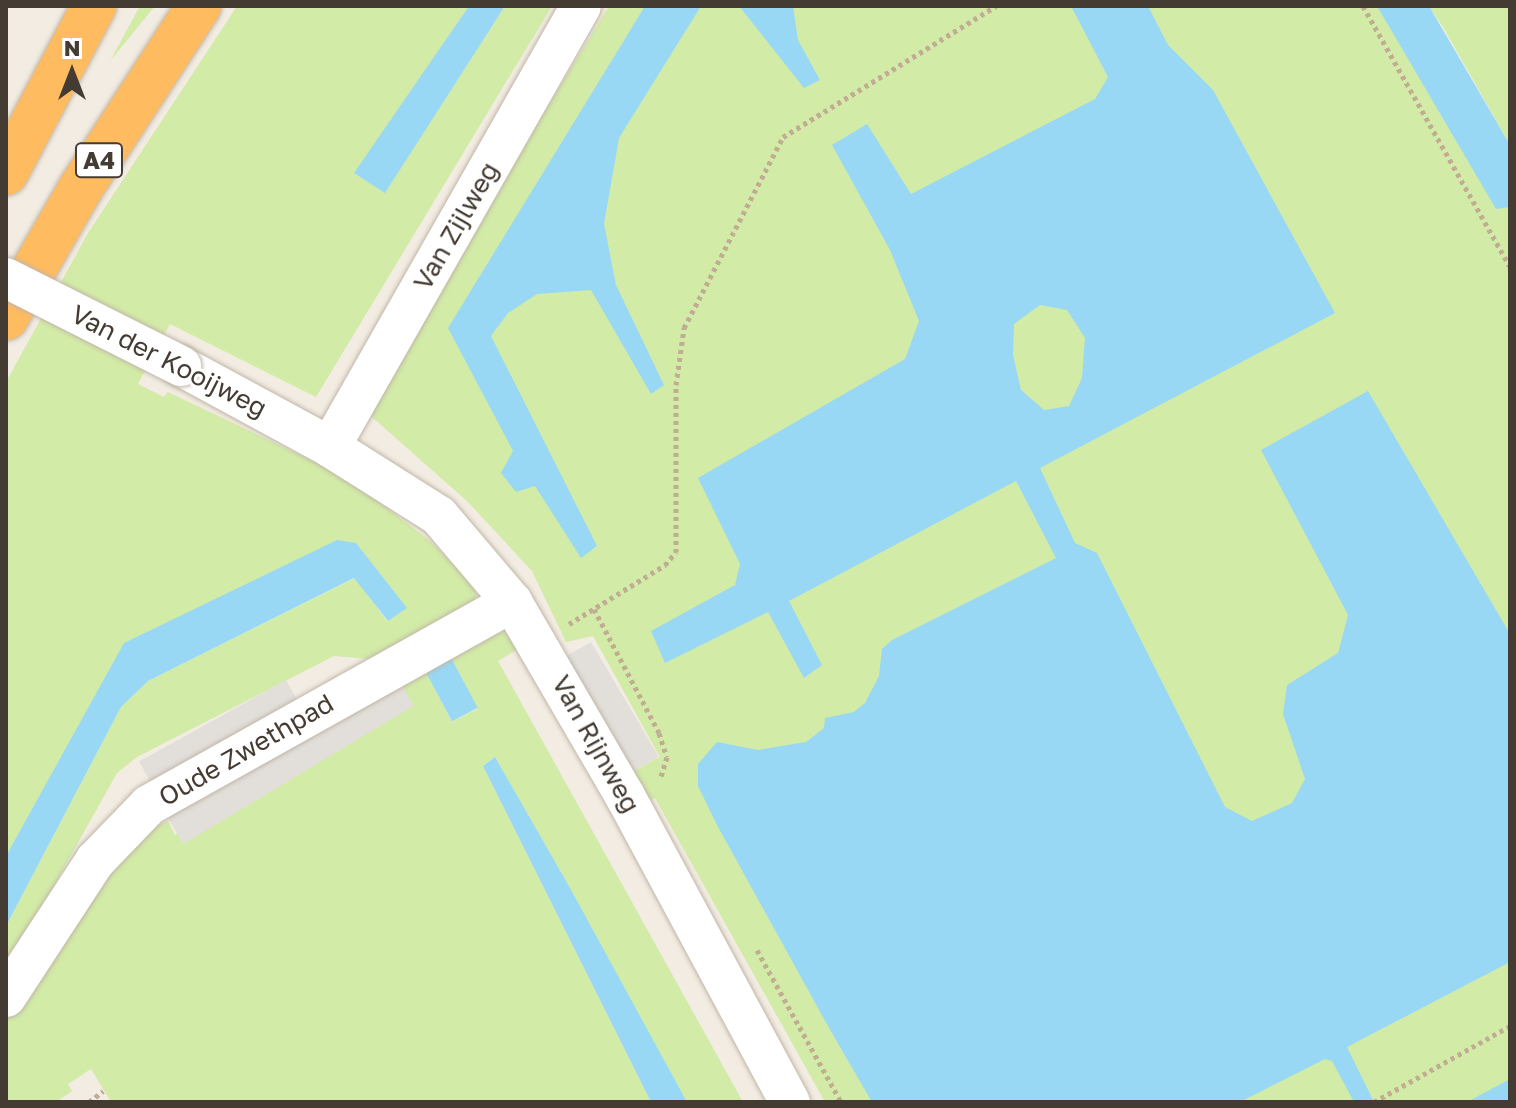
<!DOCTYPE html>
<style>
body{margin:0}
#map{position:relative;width:1516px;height:1108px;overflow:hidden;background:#f2ece2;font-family:"Golos Text",sans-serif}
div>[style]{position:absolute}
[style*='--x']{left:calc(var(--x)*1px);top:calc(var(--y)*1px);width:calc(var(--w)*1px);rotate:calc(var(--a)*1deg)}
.green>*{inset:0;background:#d2eba7}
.parking>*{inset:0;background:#e2dfdb;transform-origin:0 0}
.water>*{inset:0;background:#98d8f5;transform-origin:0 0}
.path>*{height:5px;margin-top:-2.5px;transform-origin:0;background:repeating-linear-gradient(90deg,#c1ad94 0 4px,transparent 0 8px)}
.roads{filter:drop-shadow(0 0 2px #c1b6a7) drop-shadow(0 0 2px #c1b6a7)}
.minor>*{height:40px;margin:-20px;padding:0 20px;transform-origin:20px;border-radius:20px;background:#fff}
.highway>*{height:44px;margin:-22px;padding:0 22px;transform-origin:22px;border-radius:22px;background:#ffbb60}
.bridges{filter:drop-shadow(0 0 2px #c1b6a7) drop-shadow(0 0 2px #c1b6a7)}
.minor-bridge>*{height:40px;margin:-20px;padding:0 20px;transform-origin:20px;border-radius:20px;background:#fff}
span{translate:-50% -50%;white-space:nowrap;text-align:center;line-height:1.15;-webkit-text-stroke:6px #fff;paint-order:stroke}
.shield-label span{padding:2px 6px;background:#fff;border:2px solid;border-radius:6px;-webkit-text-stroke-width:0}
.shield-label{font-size:24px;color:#443b32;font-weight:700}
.street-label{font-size:26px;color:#443b32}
.frame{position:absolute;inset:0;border:8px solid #443b32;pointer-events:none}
.north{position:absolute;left:32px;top:32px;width:80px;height:80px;-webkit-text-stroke:6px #fff;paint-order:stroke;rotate:0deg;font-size:22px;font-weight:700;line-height:32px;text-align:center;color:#443b32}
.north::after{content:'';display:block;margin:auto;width:28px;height:36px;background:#443b32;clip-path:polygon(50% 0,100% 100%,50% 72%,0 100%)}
</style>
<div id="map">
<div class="green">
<i style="clip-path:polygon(140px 6px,155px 6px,110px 61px)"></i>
<i style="clip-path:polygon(237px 6px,469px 6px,355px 173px,385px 192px,505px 6px,552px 6px,316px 397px,170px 324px,138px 384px,164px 397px,168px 392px,348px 478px,430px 541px,477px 588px,474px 609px,380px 660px,334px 656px,137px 757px,117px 773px,6px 971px,6px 926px,121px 707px,148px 681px,355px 578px,387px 621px,406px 608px,356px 543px,125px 643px,6px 856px,6px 382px,88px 233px)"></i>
<i style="clip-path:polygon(609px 6px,1408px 6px,1510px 181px,1510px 1102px,825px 1102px,655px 798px,642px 804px,628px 774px,660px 757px,593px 636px,566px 642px,532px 571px,468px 502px,363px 409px)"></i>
<i style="clip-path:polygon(1429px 6px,1510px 6px,1510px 145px,1443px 27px)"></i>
<i style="clip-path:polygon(489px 632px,509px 633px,518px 649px,498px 661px,743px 1102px,687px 1102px,495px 757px,483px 766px,651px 1102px,111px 1102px,91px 1069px,68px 1084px,72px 1091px,56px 1102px,6px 1102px,6px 1010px,141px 832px,168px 821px,175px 835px,413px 706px,398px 679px,424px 668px,452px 722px,477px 709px,449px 654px)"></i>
</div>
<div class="parking">
<i style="clip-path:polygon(591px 642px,659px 757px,628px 774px,552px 664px)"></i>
<i style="left:398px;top:679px;width:31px;height:269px;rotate:59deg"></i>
<i style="left:286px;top:680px;width:26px;height:168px;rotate:61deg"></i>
</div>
<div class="water">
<i style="clip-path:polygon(469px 6px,505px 6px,385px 193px,354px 173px)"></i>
<i style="clip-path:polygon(645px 6px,701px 6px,619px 138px,604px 224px,616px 285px,664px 385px,651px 394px,591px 290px,537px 294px,508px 313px,491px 336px,597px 546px,581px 558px,535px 486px,516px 492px,501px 473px,513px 451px,448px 328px)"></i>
<i style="clip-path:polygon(739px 6px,793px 6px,798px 40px,820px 80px,804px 88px)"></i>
<i style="clip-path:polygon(evenodd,1071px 6px,1148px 6px,1168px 45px,1213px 90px,1335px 313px,1040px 468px,1075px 543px,1097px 553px,1225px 807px,1252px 821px,1292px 803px,1305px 779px,1283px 714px,1287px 685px,1338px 653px,1348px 615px,1261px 450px,1368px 391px,1510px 634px,1510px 962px,1347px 1047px,1374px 1102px,1354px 1102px,1332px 1061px,1325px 1059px,1240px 1102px,872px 1102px,829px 1028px,717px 825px,698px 786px,698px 764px,717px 742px,758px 750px,806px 742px,824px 728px,825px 718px,854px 712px,865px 703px,879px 676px,882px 649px,892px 640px,1056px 558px,1016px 481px,789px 601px,822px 665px,804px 678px,768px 612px,665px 663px,651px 631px,735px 585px,740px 564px,698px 478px,905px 359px,919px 321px,890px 250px,832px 145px,867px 124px,911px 194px,1095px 99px,1108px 77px,1071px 6px,1040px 305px,1067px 310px,1085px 338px,1082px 378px,1069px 406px,1044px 410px,1021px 390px,1013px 355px,1014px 324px,1040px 305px)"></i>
<i style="clip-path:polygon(1377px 6px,1429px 6px,1510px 145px,1510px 207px,1496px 209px)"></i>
<i style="clip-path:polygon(337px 540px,356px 543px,407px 608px,388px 621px,354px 578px,148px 681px,121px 707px,6px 926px,6px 856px,124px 643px)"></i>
<i style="left:449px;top:654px;width:61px;height:29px;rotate:62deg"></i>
<i style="clip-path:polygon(495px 757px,570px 888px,687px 1102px,651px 1102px,483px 766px)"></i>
<i style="clip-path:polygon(1510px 1079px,1510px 1102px,1467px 1102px)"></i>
</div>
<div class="path">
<i style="--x:1363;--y:6;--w:300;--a:60.6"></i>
<i style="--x:594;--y:609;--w:140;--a:62.3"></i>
<i style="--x:659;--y:733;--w:25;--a:72"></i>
<i style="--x:667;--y:757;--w:21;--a:107"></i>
<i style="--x:569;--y:624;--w:113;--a:-31.6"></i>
<i style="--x:665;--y:565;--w:17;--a:-50"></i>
<i style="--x:676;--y:552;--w:167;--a:-90"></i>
<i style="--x:676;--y:385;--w:58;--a:-82"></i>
<i style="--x:684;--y:328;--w:215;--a:-62.6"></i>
<i style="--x:783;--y:137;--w:250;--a:-31.6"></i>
<i style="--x:757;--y:950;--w:174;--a:61.1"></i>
<i style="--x:89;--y:1102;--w:18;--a:-38"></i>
<i style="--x:1374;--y:1102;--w:156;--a:-29.2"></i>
</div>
<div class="roads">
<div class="minor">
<i style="--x:181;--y:366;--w:170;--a:28.5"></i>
<i style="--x:330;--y:447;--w:129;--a:32.3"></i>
<i style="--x:439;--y:516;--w:113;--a:49.7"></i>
<i style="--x:512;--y:602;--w:225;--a:59.8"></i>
<i style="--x:625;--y:796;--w:348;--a:61.7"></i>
<i style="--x:330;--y:447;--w:507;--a:-60.35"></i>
<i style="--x:6;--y:997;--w:163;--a:-56.8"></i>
<i style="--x:95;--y:861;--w:78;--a:-46"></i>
<i style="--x:149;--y:805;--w:416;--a:-29.2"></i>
</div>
<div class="highway">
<i style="--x:6;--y:173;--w:189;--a:-62.2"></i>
<i style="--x:6;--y:318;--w:152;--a:-60.1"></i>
<i style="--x:82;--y:186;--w:215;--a:-57"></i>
</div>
</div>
<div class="bridges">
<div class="minor-bridge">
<i style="--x:6;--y:278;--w:196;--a:26.7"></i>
</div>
</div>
<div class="shield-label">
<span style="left:99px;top:160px">A4</span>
</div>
<div class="street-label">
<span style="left:456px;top:226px;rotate:-60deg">Van Zijlweg</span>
<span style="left:169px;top:361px;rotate:27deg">Van der Kooijweg</span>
<span style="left:596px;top:744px;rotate:61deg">Van Rijnweg</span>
<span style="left:246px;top:750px;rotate:-30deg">Oude Zwethpad</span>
</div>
<div class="frame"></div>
<div class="north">N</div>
</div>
